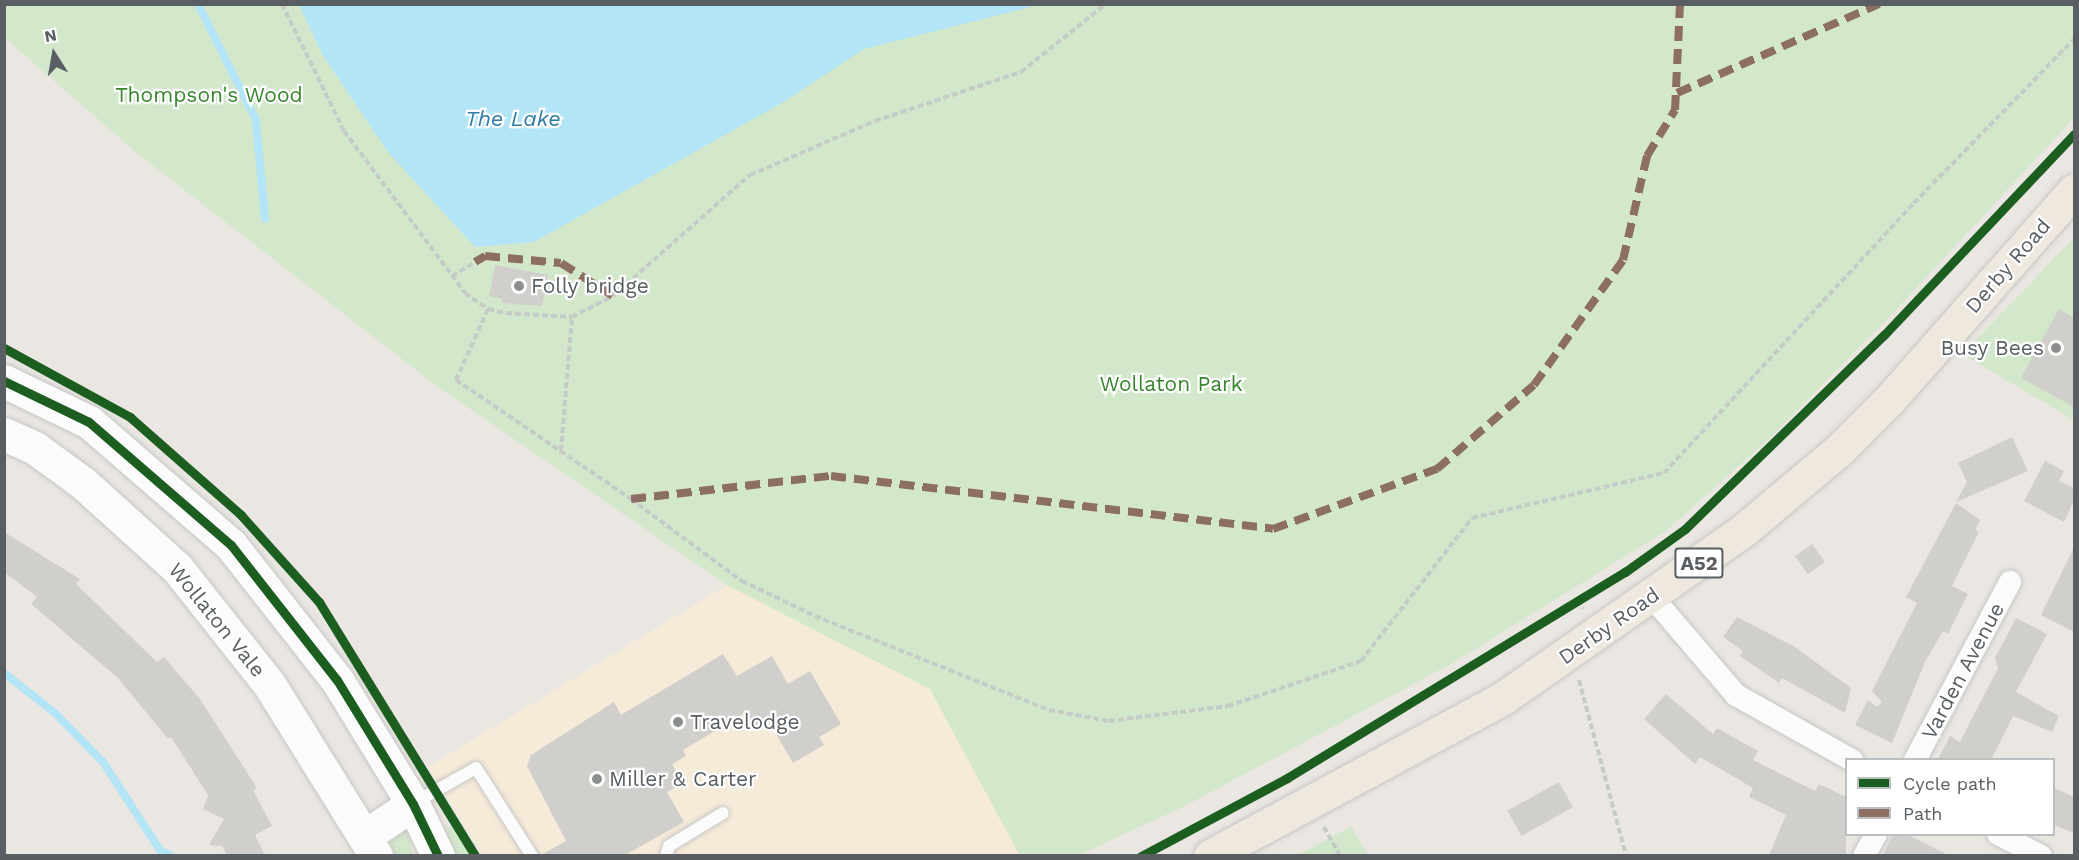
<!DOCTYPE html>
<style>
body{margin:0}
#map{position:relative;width:2079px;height:860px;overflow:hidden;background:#eae7e2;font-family:"Work Sans",sans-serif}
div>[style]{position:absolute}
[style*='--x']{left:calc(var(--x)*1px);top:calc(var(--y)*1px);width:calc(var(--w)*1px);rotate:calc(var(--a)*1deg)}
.commercial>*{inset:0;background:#f6ead9}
.green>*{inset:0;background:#d3e7cb}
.water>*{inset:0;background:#b4e5f6}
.stream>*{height:8px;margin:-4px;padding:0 4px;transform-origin:4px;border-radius:4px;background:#b4e5f6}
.building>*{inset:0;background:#d1cfcc;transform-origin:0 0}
.path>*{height:4px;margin-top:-2px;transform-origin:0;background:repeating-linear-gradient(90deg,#c5cbc6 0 6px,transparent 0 9px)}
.roads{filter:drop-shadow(0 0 2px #c6c6c5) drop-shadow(0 0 2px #c6c6c5)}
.lane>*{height:12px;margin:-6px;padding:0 6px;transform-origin:6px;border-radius:6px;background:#fcfbfb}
.street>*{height:22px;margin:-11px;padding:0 11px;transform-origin:11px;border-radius:11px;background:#fcfbfb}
.secondary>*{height:33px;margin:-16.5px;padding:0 16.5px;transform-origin:16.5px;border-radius:16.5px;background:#fcfbfb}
.highway>*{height:33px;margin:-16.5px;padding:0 16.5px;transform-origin:16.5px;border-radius:16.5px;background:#eee8df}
.quiet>*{height:8px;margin-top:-4px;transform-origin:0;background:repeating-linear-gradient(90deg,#8d6e63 0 15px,transparent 0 23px)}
.cycleway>*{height:9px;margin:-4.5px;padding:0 4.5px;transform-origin:4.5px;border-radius:4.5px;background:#1b5e20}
.dots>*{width:16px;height:16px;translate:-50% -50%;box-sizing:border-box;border:3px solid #fff;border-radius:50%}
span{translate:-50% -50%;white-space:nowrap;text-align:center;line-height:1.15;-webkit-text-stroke:4.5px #fff;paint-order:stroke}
.shield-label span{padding:2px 4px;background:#fff;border:2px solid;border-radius:4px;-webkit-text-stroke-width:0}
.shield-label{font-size:20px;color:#585e62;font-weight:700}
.park-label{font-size:21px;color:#37852d}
.street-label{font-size:21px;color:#585e62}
.poi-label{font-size:21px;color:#585e62}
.left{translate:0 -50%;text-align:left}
.right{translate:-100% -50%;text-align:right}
.water-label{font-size:22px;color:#2f7ca6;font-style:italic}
.frame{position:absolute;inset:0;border:6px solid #585e62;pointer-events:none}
.legend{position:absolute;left:1845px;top:758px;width:210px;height:78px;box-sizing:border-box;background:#fff;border:2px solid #bcbfc0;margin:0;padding:8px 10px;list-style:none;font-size:18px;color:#585e62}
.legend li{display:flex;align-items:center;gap:12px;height:30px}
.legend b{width:30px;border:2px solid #bcbfc0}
.north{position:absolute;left:24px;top:24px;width:60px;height:60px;-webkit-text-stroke:4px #fff;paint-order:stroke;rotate:349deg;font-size:16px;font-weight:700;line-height:24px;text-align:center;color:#585e62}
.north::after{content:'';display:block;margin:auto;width:21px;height:27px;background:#585e62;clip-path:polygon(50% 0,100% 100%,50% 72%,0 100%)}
</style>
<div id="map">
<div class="commercial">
<i style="clip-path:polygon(727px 585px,930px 689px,1020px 855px,483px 855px,428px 767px)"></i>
</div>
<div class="green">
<i style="clip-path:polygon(5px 4px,2074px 4px,2074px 118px,1894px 312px,1769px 439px,1666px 531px,1451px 664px,1183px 807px,1079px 855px,1020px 856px,930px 689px,727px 585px,438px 387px,138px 154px,5px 38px)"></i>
<i style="clip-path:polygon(2074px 238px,2074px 420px,1962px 354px)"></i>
<i style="clip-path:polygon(406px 825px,413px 855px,387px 855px,376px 834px)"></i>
<i style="clip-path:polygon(454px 825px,472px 855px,455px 855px,443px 831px)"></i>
<i style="clip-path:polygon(1351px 826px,1368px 855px,1297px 855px,1330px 838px)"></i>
</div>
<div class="water">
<i style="clip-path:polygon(299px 5px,1038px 5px,864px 49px,782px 103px,534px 242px,475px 247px,388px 152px,322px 54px)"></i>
</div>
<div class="stream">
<i style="--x:198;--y:4;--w:130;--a:63.4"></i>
<i style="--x:256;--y:120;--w:99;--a:84.8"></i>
<i style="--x:4;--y:673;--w:63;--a:38"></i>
<i style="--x:54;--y:712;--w:70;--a:45.6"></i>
<i style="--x:103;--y:762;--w:105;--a:57.1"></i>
<i style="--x:160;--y:850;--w:13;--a:27"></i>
</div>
<div class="building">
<i style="clip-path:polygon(495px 265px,548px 275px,542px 306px,502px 303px,502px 299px,489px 296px)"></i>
<i style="clip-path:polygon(2059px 309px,2074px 318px,2074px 407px,2021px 378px)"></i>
<i style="clip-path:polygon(2012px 437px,2028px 471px,1956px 502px,1967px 482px,1958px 463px)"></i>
<i style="clip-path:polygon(2045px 461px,2064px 471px,2059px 481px,2074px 488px,2074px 500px,2064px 522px,2024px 501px)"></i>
<i style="clip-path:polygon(1956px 503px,1980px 520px,1975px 530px,1979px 532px,1952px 586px,1968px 594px,1948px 634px,1943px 631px,1925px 662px,1892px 743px,1855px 725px,1868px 700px,1877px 707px,1882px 702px,1872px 691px,1917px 603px,1906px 597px)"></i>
<i style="clip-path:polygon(4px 532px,80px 579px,76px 584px,157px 662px,164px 657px,200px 699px,257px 788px,253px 790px,272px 826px,255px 835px,265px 855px,227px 855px,222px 846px,209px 845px,224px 819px,203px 809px,208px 795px,171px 737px,168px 739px,118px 678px,31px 604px,37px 597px,4px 572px)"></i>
<i style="left:1812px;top:544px;width:22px;height:21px;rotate:54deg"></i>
<i style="clip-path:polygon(2074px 547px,2074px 632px,2041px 615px)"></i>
<i style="clip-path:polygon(1737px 617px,1795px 647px,1851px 688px,1845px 713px,1782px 678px,1779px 683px,1740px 656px,1743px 651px,1723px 637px)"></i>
<i style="clip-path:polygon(2016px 618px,2047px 634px,2016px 692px,2059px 716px,2052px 732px,2013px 716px,1992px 758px,1995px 759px,1938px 759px,1950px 736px,1960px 742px,1998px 668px,1995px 658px)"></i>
<i style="clip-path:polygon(723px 654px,737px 676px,772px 656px,788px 684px,810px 671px,841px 724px,819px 737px,824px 745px,793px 763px,768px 720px,754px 728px,745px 713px,683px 750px,686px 756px,672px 764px,683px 783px,667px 792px,684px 822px,625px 855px,541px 855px,566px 841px,527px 766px,531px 755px,614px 702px,621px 715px)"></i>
<i style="clip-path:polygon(1666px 694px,1713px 734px,1717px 728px,1758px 751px,1753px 760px,1815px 791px,1819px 784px,1846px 797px,1846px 855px,1769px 855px,1786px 815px,1749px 797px,1753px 788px,1700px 757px,1695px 764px,1644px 719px)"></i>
<i style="left:1559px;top:782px;width:29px;height:59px;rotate:61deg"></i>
<i style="clip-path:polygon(2054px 788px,2074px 797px,2074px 833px,2054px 825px)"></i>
<i style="clip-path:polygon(1893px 834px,1906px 834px,1948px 855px,1883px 855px)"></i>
</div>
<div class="path">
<i style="--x:282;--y:4;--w:141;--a:64"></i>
<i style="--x:344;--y:131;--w:202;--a:53.2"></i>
<i style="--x:465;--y:293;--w:28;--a:35"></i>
<i style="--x:488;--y:309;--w:18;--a:13"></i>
<i style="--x:506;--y:313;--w:66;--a:3.5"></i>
<i style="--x:572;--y:317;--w:46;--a:-27.1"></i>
<i style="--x:613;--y:296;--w:183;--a:-41.5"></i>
<i style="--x:750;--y:175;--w:136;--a:-23.4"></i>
<i style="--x:875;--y:121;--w:154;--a:-18.6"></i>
<i style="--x:1021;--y:72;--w:109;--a:-38.7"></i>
<i style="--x:452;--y:276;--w:27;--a:-31"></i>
<i style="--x:488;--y:309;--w:78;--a:114.3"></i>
<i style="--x:456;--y:380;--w:212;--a:34.2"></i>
<i style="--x:631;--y:499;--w:138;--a:36.5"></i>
<i style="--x:742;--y:581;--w:81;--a:25.6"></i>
<i style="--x:815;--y:616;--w:252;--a:21.9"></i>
<i style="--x:1049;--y:710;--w:61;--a:10.4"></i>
<i style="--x:1109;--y:721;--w:120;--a:-7.2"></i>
<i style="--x:1228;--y:706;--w:140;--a:-18.7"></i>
<i style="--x:1361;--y:661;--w:181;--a:-52.2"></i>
<i style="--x:1472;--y:518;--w:197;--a:-13.2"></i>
<i style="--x:1664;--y:473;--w:368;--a:-47.2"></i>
<i style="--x:1914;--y:203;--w:229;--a:-45.7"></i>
<i style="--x:561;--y:451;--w:134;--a:-85.3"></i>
<i style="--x:1578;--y:600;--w:10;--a:61"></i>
<i style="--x:1579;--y:680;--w:182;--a:75"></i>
<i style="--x:1324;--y:827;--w:33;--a:61"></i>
</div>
<div class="roads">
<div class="lane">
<i style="--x:414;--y:803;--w:71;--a:-29.4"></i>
<i style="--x:476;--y:768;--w:104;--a:57.5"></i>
<i style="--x:666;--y:856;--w:10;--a:-73"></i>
<i style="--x:669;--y:846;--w:63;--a:-31.4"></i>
</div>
<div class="street">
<i style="--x:1652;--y:597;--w:129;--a:49.4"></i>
<i style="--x:1736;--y:695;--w:133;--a:29.3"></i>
<i style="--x:1915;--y:760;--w:202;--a:-61.9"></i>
<i style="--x:1998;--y:834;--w:48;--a:27.1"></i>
<i style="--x:1864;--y:856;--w:25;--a:-61"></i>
</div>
<div class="secondary">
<i style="--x:4;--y:381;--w:94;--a:25.8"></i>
<i style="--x:89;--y:422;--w:188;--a:40.9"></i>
<i style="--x:231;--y:545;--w:172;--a:51.9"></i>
<i style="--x:337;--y:680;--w:145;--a:58.5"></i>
<i style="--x:413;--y:804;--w:58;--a:64.3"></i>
<i style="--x:4;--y:434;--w:34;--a:24"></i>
<i style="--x:35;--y:448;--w:59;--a:36.1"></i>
<i style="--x:83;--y:483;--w:127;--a:42.1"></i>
<i style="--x:177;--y:568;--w:148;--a:51.6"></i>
<i style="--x:269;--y:684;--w:203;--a:58.1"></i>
<i style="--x:365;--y:836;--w:58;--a:-33.7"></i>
</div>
<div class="highway">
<i style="--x:1210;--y:856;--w:333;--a:-28.3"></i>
<i style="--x:1503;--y:698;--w:295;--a:-34.9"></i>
<i style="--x:1745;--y:529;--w:121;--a:-40"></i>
<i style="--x:1838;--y:451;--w:74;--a:-45"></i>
<i style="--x:1890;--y:399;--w:278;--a:-48.6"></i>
</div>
</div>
<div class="quiet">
<i style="--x:1677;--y:93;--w:221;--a:-23.8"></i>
<i style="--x:475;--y:262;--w:12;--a:-31"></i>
<i style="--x:485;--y:256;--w:76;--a:5.3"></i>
<i style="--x:561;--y:263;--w:62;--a:32.4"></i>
<i style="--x:631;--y:499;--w:201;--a:-6.6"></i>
<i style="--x:831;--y:476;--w:445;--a:6.8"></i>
<i style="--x:1273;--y:529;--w:175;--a:-20.1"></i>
<i style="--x:1437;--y:469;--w:128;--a:-40.9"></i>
<i style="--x:1534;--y:385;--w:153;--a:-54.5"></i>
<i style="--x:1623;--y:260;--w:107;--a:-77"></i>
<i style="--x:1647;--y:156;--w:54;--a:-58.7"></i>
<i style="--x:1675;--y:110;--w:106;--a:-87.3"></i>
</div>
<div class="cycleway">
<i style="--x:4;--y:348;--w:144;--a:28.7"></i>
<i style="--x:130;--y:417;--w:148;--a:41.4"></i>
<i style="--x:241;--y:515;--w:117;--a:48.1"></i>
<i style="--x:319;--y:602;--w:298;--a:58.4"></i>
<i style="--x:4;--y:381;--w:94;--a:25.8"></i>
<i style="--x:89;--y:422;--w:188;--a:40.9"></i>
<i style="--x:231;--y:545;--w:172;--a:51.9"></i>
<i style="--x:337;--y:680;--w:145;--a:58.5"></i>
<i style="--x:413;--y:804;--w:58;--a:64.3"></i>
<i style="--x:1141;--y:856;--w:166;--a:-28.1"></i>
<i style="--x:1287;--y:778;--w:396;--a:-31.4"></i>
<i style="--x:1625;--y:572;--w:74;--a:-35.6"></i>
<i style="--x:1685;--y:529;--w:278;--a:-44.3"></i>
<i style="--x:1884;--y:335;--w:277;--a:-46.6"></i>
</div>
<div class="dots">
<i style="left:519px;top:286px;background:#8b8e8f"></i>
<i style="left:2056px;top:348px;background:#8b8e8f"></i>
<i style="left:678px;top:722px;background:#8b8e8f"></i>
<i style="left:597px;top:779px;background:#8b8e8f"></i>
</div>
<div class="shield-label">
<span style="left:1699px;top:563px">A52</span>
</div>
<div class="park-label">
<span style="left:209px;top:95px">Thompson's Wood</span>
<span style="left:1171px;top:384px">Wollaton Park</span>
</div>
<div class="street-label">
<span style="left:2008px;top:266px;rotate:-49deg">Derby Road</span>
<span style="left:217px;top:620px;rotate:51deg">Wollaton Vale</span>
<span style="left:1609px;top:626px;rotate:-35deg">Derby Road</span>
<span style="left:1963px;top:671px;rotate:-62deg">Varden Avenue</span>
</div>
<div class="poi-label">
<span class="left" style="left:531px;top:286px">Folly bridge</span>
<span class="right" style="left:2044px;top:348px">Busy Bees</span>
<span class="left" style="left:690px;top:722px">Travelodge</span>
<span class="left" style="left:609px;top:779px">Miller &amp; Carter</span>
</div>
<div class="water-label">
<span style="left:513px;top:119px">The Lake</span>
</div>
<div class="frame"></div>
<ul class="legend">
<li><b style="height:8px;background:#1b5e20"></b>Cycle path</li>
<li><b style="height:8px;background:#8d6e63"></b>Path</li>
</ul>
<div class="north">N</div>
</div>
